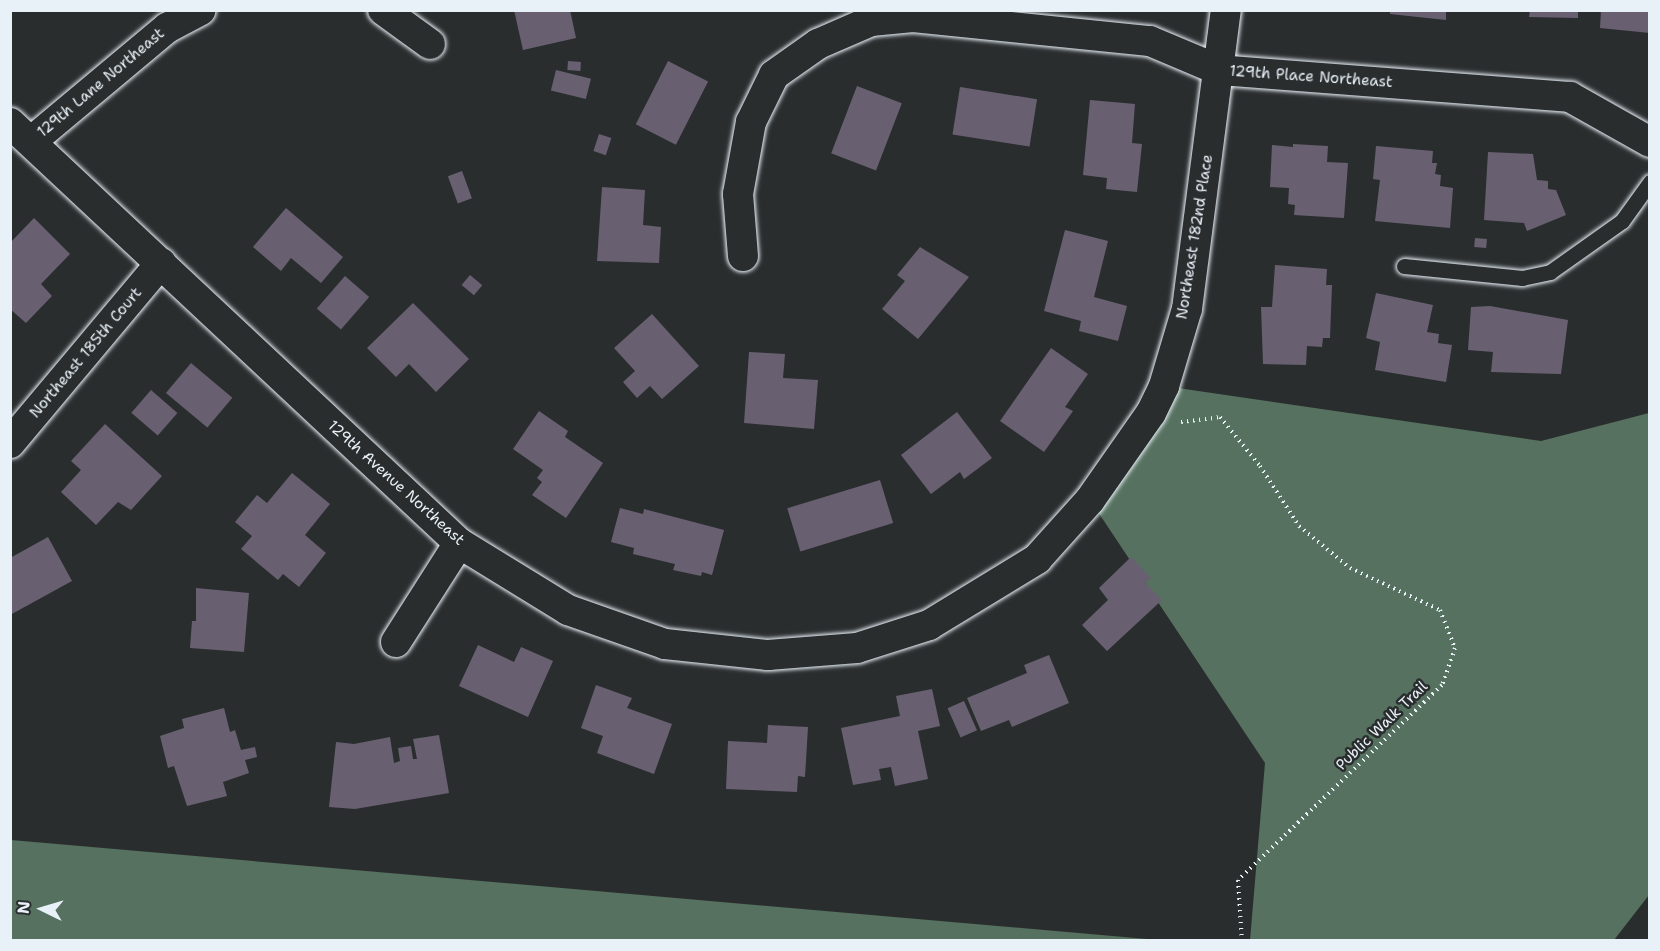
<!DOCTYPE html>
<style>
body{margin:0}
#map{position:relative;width:1660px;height:951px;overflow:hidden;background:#2a2d2e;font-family:"Shantell Sans",sans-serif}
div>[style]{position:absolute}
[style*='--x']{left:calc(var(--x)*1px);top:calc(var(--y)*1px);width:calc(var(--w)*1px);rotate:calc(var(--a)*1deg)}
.green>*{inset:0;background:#56715f}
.building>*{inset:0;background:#686071;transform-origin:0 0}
.path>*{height:4px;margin-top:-2px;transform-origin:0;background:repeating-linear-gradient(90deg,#e8f1f8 0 1.5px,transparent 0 6px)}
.roads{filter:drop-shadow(0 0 2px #e8f1f8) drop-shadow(0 0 2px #e8f1f8)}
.lane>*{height:15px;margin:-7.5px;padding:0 7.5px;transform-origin:7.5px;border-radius:7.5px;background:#2a2d2e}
.street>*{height:30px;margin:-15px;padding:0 15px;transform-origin:15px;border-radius:15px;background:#2a2d2e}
span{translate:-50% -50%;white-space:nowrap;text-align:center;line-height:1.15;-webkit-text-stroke:5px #2a2d2e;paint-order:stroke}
.street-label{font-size:15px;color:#e8f1f8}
.frame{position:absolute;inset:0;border:12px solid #e8f1f8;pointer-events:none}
.north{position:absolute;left:12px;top:879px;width:60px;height:60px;-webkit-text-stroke:4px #2a2d2e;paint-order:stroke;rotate:275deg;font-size:16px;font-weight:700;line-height:24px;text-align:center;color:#e8f1f8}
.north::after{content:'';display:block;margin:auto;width:21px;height:27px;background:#e8f1f8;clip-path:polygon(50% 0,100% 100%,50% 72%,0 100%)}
</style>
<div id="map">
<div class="green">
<i style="clip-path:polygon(1164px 386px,1541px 441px,1649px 413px,1649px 895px,1614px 940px,1250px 940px,1265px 763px,1090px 500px)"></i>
<i style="clip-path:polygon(11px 840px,1158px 940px,11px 940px)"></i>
</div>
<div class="building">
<i style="clip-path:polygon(514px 10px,570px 10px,576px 38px,523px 50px)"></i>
<i style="clip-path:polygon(1390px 10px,1446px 10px,1446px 20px,1390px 14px)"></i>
<i style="clip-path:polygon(1530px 10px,1578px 10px,1578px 18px,1529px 17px)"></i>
<i style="clip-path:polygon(1601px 10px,1650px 10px,1650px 33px,1600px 28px)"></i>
<i style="left:568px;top:61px;width:13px;height:9px;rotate:4deg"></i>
<i style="left:668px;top:61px;width:45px;height:71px;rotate:27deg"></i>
<i style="left:556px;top:70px;width:36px;height:21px;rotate:14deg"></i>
<i style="left:857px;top:86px;width:48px;height:72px;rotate:21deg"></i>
<i style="left:960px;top:87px;width:78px;height:48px;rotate:9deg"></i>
<i style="clip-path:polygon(1090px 100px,1135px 104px,1132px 143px,1142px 144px,1137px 192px,1106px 189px,1107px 178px,1083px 175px)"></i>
<i style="left:599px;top:134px;width:13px;height:18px;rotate:18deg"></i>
<i style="clip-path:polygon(1293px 144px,1328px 146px,1327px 162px,1348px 163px,1344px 218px,1294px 215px,1295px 205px,1288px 204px,1289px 188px,1270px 187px,1272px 145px,1293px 147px)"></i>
<i style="clip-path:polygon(1376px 146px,1433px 151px,1432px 163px,1437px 163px,1435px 174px,1441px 175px,1440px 186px,1453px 188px,1450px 228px,1375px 221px,1380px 180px,1373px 179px)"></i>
<i style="clip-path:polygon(1488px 152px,1533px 154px,1537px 180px,1548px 181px,1548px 189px,1556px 190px,1566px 215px,1527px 231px,1524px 223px,1484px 220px)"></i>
<i style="left:462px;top:171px;width:29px;height:15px;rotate:70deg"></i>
<i style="clip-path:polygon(602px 187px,645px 190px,643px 225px,661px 227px,659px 263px,597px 261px)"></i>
<i style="clip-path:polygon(286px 208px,343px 257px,321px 283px,291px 258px,281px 271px,253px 247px)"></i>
<i style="clip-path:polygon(34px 218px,70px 254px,41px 284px,52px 296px,26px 323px,10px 309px,10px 243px)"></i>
<i style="clip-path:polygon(1065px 230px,1108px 241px,1094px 297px,1127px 306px,1118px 341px,1079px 331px,1081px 321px,1044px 311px)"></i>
<i style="left:1475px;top:238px;width:12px;height:9px;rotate:5deg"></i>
<i style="clip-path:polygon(920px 247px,969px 277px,918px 339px,882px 309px,905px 281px,897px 275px)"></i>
<i style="clip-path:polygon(1275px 265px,1327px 269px,1326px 285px,1332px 285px,1330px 338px,1323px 338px,1322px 347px,1307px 346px,1306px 365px,1263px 364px,1261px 307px,1272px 307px)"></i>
<i style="left:470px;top:275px;width:16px;height:13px;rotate:40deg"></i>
<i style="left:345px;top:276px;width:32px;height:43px;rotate:41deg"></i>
<i style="clip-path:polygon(1376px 293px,1433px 305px,1427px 332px,1439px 334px,1438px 343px,1452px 345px,1446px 382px,1375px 370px,1380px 342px,1366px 338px)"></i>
<i style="clip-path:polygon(413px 303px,469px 359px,436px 392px,409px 364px,396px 377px,367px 348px)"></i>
<i style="clip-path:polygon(1490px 306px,1568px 320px,1561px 374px,1491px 372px,1493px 352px,1468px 350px,1471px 307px)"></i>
<i style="clip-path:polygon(652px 314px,699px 366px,662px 399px,650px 386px,637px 398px,623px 382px,635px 371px,614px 348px)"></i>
<i style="clip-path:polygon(1051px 348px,1088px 374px,1065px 407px,1073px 411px,1044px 452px,1000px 421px)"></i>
<i style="clip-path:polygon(749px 352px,785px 354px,783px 378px,818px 380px,814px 429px,744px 423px)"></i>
<i style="left:191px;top:363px;width:54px;height:39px;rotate:40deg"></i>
<i style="left:151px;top:390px;width:35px;height:30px;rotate:41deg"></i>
<i style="clip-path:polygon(539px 411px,568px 431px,565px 437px,603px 463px,566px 518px,532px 495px,542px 482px,537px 478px,543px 470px,513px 449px)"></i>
<i style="clip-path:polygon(957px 412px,992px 458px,964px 479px,960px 472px,931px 494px,901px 455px)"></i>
<i style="clip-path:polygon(105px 424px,162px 476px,131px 510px,118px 502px,96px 525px,61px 492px,81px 470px,71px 461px)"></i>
<i style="clip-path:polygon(292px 473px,330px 504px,305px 535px,326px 553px,299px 587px,283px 574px,278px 580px,241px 549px,252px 536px,235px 522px,257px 495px,267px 503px)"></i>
<i style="left:880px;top:480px;width:45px;height:97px;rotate:73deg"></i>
<i style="clip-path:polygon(620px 508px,643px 514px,644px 509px,724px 530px,712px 575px,702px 572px,701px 576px,673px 570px,675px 564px,633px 554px,634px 548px,611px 542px)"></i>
<i style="clip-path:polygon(48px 537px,72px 581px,10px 615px,10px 558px)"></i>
<i style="clip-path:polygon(1131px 557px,1151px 578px,1145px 583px,1162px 600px,1107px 651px,1082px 625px,1108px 600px,1099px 588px)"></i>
<i style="clip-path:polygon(196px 588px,249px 593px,244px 652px,190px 648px,192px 621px,196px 621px)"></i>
<i style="clip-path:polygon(478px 645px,514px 662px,521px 647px,553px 661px,528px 717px,459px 686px)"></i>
<i style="clip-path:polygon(1049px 655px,1069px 703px,1012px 727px,1009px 720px,981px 731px,967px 698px,1027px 673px,1024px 665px)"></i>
<i style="clip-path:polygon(596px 685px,632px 698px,627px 708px,672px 724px,654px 774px,597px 753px,603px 736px,581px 728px)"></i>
<i style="clip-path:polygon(932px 689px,940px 726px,918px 731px,928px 779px,895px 786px,891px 767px,879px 769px,881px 780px,853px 785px,841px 728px,900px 716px,896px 696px)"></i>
<i style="left:964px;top:701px;width:32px;height:18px;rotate:66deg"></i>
<i style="clip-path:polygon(224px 708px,230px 732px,235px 730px,241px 750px,255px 747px,257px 757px,245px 760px,249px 773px,223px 782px,227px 796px,187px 806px,174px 766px,168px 768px,160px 736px,184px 728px,182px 719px)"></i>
<i style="clip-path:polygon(768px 725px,808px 727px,805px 777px,798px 776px,797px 792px,726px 789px,728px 741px,767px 743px)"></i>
<i style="clip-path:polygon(439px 735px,449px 793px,355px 809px,329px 807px,336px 742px,354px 744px,390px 737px,394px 763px,400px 761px,398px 748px,411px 746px,413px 759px,417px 759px,413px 739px)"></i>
</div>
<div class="path">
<i style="--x:1181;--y:422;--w:39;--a:-7"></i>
<i style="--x:1220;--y:417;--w:63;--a:50.8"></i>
<i style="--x:1260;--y:466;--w:72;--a:57"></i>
<i style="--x:1299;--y:526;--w:66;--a:39.5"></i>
<i style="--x:1350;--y:568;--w:99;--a:25"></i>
<i style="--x:1440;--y:610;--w:41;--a:68.5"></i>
<i style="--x:1455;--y:648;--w:39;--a:109"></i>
<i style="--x:1442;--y:685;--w:282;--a:136.3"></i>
<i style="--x:1238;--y:880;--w:60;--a:86.2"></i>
</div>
<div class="roads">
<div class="lane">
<i style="--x:1404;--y:266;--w:119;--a:5.8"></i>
<i style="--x:1522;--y:278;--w:29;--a:-12"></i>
<i style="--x:1550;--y:272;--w:88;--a:-35.3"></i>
<i style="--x:1622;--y:221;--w:48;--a:-54.3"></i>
</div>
<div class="street">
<i style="--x:383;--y:10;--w:58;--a:35.9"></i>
<i style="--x:10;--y:123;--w:615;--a:43.09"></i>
<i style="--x:459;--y:543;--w:128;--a:31.6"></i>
<i style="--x:568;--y:610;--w:103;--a:19.3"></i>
<i style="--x:665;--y:644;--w:104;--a:6.1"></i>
<i style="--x:768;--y:655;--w:89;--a:-4.5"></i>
<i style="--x:857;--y:648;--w:76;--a:-17.7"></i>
<i style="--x:929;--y:625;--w:127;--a:-31.4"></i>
<i style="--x:1037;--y:559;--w:79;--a:-48.1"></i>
<i style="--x:1090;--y:500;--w:106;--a:-55"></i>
<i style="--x:1151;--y:413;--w:30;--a:-64"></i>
<i style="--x:1164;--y:386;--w:80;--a:-73.4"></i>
<i style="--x:1187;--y:309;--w:302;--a:-82.6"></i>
<i style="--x:33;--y:140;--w:175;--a:-39.9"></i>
<i style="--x:167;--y:28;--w:38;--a:-28"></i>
<i style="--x:743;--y:256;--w:62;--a:-94.6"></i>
<i style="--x:738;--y:194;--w:73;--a:-79.8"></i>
<i style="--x:751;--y:122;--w:52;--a:-63.9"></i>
<i style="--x:774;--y:75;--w:54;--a:-35.2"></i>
<i style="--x:818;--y:44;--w:58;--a:-23.5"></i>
<i style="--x:871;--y:21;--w:42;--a:-5.4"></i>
<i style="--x:913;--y:17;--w:238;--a:5.8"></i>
<i style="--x:1150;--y:41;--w:75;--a:22.8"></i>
<i style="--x:1219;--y:70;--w:352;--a:4.4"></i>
<i style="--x:1570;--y:97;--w:92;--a:29.4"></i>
<i style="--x:10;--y:443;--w:235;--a:-50"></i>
<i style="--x:396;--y:642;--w:117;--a:-57.5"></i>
</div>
</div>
<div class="street-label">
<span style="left:1311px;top:77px;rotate:4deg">129th Place Northeast</span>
<span style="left:101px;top:83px;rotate:-40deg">129th Lane Northeast</span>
<span style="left:1195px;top:237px;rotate:-81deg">Northeast 182nd Place</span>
<span style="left:86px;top:353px;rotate:-50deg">Northeast 185th Court</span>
<span style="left:396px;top:483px;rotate:42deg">129th Avenue Northeast</span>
<span style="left:1382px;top:726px;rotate:-44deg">Public Walk Trail</span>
</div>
<div class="frame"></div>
<div class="north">N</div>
</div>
